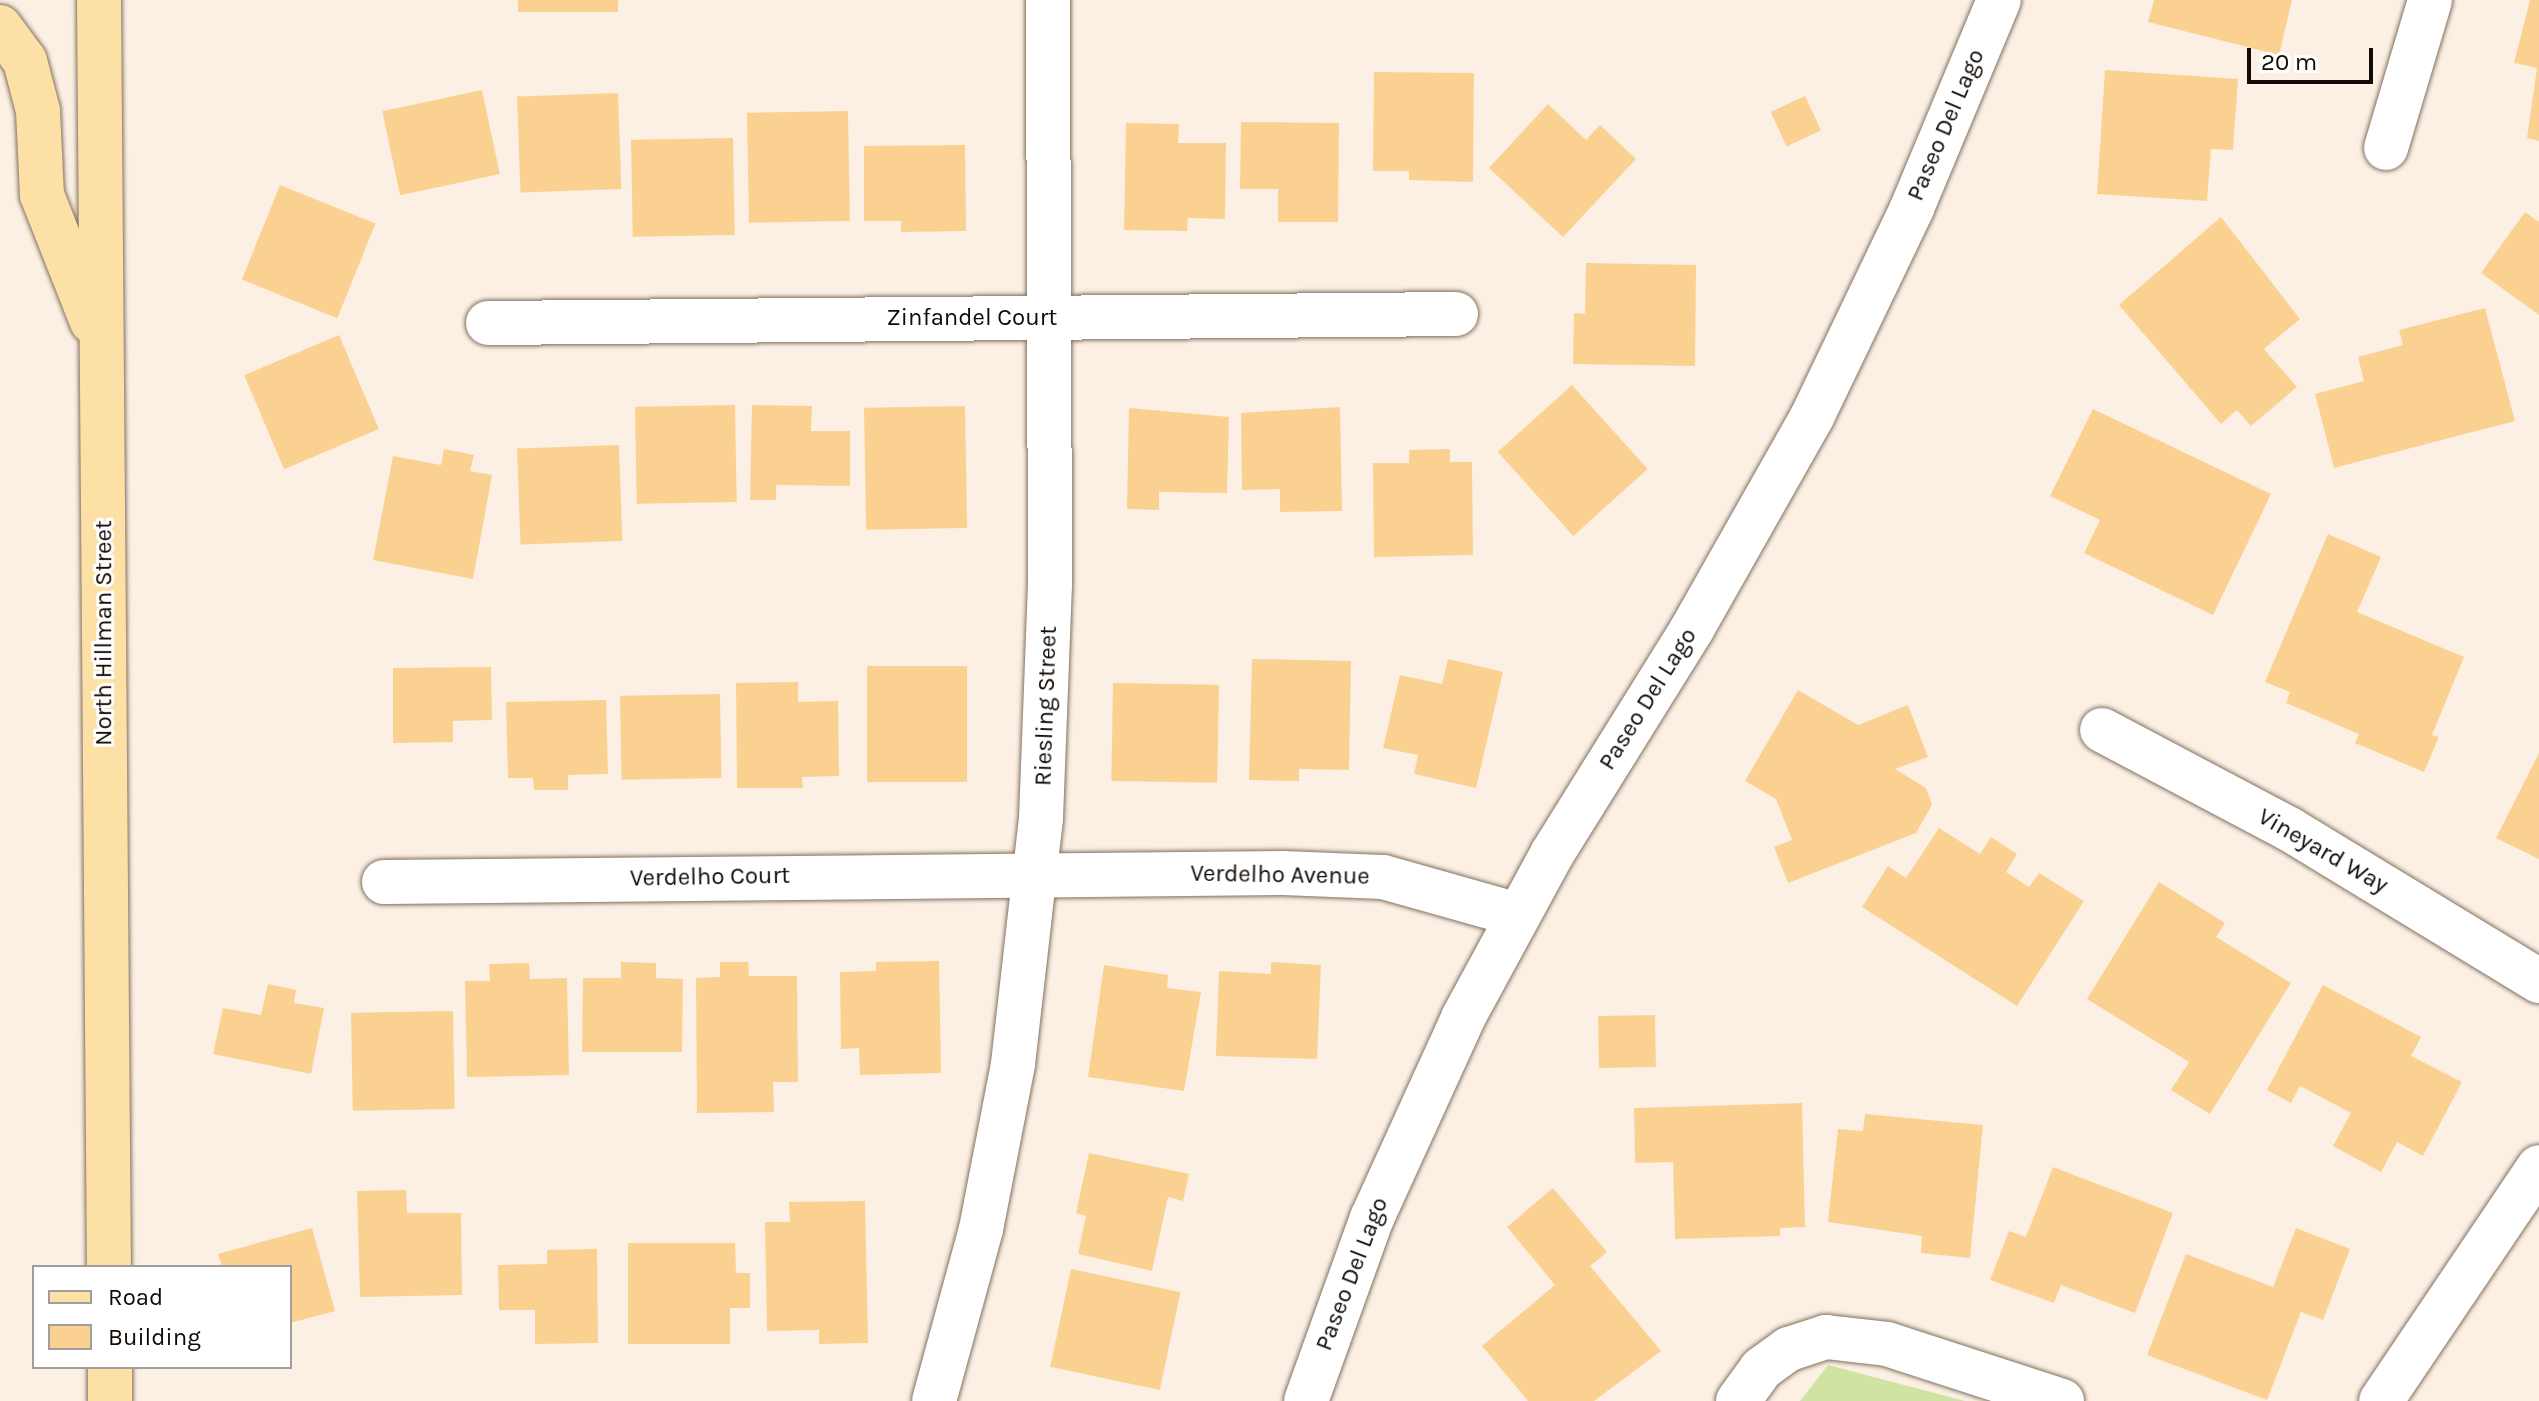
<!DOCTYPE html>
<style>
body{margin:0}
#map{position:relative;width:2539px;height:1401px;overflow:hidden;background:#fcf0e4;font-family:Karla,sans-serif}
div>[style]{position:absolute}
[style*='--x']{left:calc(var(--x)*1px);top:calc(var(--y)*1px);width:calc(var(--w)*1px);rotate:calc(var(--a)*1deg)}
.green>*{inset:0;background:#d0e3a3}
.building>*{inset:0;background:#fbd192;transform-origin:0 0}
.roads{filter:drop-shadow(0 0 2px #837160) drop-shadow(0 0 2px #837160)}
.minor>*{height:44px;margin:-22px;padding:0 22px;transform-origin:22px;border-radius:22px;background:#fff}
.major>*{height:44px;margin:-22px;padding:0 22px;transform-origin:22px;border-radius:22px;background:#fde0a5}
span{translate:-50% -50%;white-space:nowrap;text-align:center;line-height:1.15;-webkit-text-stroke:6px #fff;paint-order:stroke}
.street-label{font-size:24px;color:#110a05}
.legend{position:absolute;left:32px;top:1265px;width:260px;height:104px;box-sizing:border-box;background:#fff;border:2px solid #a09d9b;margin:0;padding:10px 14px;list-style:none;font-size:24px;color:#110a05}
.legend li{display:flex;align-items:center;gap:16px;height:40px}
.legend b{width:40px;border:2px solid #a09d9b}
.scale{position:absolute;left:2247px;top:48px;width:126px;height:36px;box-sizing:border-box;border:4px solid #110a05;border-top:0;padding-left:10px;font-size:24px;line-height:28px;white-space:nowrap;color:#110a05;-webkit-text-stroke:6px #fff;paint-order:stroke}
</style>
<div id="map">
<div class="green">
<i style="clip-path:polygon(1828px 1365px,1965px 1401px,1800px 1401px)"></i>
</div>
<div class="building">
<i style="left:518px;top:0;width:100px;height:12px"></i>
<i style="clip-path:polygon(2154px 0,2292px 0,2279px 55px,2148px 22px)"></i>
<i style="clip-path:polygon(2530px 0,2539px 0,2539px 141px,2527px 138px,2537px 68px,2514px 63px)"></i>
<i style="clip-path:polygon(2105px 70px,2238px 79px,2233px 150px,2211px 149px,2207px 201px,2097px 194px)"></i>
<i style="clip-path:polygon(1374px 72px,1474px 73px,1473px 182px,1409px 180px,1409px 171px,1373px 171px)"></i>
<i style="left:482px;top:90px;width:86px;height:102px;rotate:78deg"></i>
<i style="left:618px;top:93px;width:96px;height:101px;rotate:88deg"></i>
<i style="left:1805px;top:96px;width:38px;height:38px;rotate:65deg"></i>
<i style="clip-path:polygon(1548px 104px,1586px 140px,1600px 125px,1636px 159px,1563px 237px,1489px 168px)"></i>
<i style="left:848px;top:111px;width:110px;height:101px;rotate:89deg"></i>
<i style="clip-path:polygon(1241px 122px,1339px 123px,1338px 222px,1278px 222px,1278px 189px,1240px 189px)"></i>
<i style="clip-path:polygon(1126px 123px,1179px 124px,1178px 143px,1226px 143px,1225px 219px,1188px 218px,1187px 231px,1124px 230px)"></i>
<i style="left:733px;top:138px;width:97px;height:102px;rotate:89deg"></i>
<i style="clip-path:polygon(965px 145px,966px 231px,901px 232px,901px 221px,864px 221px,864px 146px)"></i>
<i style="left:280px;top:185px;width:103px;height:102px;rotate:22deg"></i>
<i style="clip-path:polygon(2525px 212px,2539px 222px,2539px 315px,2481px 273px)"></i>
<i style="clip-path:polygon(2221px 217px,2300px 319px,2264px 349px,2297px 387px,2251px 426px,2237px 410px,2221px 424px,2119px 305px)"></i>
<i style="clip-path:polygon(1586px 263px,1696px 265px,1695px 366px,1573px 364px,1574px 313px,1585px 314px)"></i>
<i style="clip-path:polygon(2485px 308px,2515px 421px,2334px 468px,2315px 394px,2364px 381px,2358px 357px,2403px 345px,2399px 330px)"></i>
<i style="left:339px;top:335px;width:102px;height:103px;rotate:67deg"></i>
<i style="left:1572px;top:385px;width:113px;height:100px;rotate:48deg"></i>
<i style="left:735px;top:405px;width:97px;height:100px;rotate:89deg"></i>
<i style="clip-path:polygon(752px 405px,812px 406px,811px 431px,850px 431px,850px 486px,776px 485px,776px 500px,750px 500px)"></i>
<i style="left:965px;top:406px;width:122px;height:101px;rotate:89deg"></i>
<i style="clip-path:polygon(1340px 407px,1342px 511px,1280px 512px,1280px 489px,1242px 490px,1241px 413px)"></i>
<i style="clip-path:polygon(1129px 408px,1229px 417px,1227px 493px,1159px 492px,1159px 510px,1127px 509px)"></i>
<i style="clip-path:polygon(2093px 409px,2271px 494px,2213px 615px,2084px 553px,2100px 520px,2050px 496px)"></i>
<i style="left:619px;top:445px;width:96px;height:102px;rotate:88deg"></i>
<i style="clip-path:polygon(444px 449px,474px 455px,470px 471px,492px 475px,473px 579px,373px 560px,393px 456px,441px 465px)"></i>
<i style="clip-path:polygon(1450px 449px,1450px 462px,1472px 462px,1473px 555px,1374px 557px,1373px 463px,1409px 463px,1409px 450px)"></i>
<i style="clip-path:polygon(2328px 534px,2381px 557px,2357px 612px,2464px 657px,2432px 735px,2439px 737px,2424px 772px,2355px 743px,2359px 734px,2286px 703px,2290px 692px,2265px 682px)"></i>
<i style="clip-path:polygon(1252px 659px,1351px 661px,1349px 770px,1299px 769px,1299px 781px,1249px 780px)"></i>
<i style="clip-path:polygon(1448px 659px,1503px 672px,1476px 788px,1414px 774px,1418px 755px,1383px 748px,1400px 675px,1442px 684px)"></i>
<i style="left:967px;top:666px;width:116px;height:100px;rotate:90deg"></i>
<i style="clip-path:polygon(491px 667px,492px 720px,453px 721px,453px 742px,393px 743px,393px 668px)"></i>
<i style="clip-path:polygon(798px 682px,798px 702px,838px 701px,839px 776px,802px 777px,803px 788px,737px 788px,736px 683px)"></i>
<i style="left:1113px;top:683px;width:106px;height:98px;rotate:1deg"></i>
<i style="clip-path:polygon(1798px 690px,1858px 725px,1908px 705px,1928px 757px,1895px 769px,1926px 788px,1932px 805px,1916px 833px,1788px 883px,1774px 847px,1792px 840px,1776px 799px,1745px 781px)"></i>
<i style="left:720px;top:694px;width:84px;height:100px;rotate:89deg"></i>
<i style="clip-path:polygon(606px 700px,608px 774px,568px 775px,568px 790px,534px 790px,533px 778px,508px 778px,506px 702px)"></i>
<i style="clip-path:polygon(2539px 753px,2539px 859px,2496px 838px)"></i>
<i style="clip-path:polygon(1939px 828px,1980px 854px,1991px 837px,2017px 854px,2006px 872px,2029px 887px,2039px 873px,2084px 901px,2017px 1006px,1862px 907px,1888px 866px,1906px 878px)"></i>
<i style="clip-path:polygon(2159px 882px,2225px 923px,2216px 937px,2291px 983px,2210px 1114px,2171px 1090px,2189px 1062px,2087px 999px)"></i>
<i style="clip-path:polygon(939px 961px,941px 1073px,860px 1075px,859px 1048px,841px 1049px,840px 972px,876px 971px,876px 962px)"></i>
<i style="clip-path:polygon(621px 962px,656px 963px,656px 978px,683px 979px,682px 1052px,582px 1052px,583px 978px,621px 978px)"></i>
<i style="clip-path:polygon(720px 962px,748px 962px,749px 976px,797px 976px,798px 1082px,773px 1082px,774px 1112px,697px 1113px,696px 978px,720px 977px)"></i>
<i style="clip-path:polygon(1271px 962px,1321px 965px,1317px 1059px,1216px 1056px,1219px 971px,1271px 974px)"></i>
<i style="clip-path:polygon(529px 963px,530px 979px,567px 978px,569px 1075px,467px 1077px,465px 981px,490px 981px,489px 964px)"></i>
<i style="clip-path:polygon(1104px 965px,1168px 975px,1167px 988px,1201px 992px,1184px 1091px,1088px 1077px)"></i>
<i style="clip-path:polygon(268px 984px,296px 990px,294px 1003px,324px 1008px,311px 1074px,213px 1054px,223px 1008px,261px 1015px)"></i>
<i style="clip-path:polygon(2323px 985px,2421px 1037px,2411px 1056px,2462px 1082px,2423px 1156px,2397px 1142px,2381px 1172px,2333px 1146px,2351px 1113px,2300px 1086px,2291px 1103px,2267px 1090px)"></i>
<i style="left:453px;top:1011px;width:98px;height:102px;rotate:89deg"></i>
<i style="left:1655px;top:1015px;width:52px;height:57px;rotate:89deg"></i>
<i style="clip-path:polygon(1802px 1103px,1805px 1227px,1780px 1228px,1780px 1236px,1675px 1239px,1673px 1162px,1635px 1163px,1634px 1108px)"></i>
<i style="clip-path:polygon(1865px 1114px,1983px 1125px,1970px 1258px,1921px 1253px,1922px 1236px,1828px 1222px,1838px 1129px,1863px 1131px)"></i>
<i style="clip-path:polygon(1089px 1153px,1189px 1174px,1183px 1201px,1168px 1197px,1152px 1271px,1078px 1254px,1086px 1216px,1076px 1213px)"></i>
<i style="clip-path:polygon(2053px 1167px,2173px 1213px,2135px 1313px,2061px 1285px,2054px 1303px,1990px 1280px,2009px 1231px,2026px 1237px)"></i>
<i style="clip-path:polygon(1553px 1188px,1607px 1252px,1590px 1266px,1661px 1351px,1594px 1401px,1528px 1401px,1482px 1346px,1555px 1285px,1507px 1227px)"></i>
<i style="clip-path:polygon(406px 1190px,407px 1213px,461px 1213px,462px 1295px,360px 1297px,357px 1191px)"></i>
<i style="clip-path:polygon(865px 1201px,868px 1343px,819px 1344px,819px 1330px,767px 1331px,765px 1222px,790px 1222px,789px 1202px)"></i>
<i style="clip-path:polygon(312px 1228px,335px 1311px,290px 1323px,290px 1267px,222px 1267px,218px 1254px)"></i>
<i style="clip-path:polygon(2296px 1228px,2350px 1249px,2323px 1320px,2301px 1312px,2267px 1400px,2147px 1355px,2186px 1254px,2273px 1287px)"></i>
<i style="clip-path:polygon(628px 1243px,735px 1243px,736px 1273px,750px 1273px,750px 1308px,730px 1308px,730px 1344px,628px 1344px)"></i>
<i style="clip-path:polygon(597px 1249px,598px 1343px,535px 1344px,535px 1310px,499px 1310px,498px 1265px,547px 1264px,547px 1250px)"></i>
<i style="left:1071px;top:1269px;width:112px;height:100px;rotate:12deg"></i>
</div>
<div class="roads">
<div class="minor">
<i style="--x:2386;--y:148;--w:154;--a:-73.4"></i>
<i style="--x:488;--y:323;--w:968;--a:-0.53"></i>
<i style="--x:2102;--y:730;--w:212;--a:27.9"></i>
<i style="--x:2289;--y:829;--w:293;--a:31.3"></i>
<i style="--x:384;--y:882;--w:899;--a:-0.57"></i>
<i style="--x:1283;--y:873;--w:100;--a:2.3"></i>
<i style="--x:1383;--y:877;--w:140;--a:15.7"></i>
<i style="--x:934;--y:1401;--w:178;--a:-74.7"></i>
<i style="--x:981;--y:1229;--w:168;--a:-79"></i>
<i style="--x:1013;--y:1064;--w:248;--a:-83.5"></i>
<i style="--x:1041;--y:818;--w:232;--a:-87.8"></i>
<i style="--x:1050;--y:586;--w:586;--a:-90.2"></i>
<i style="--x:1306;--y:1401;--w:195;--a:-70.2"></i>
<i style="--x:1372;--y:1218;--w:220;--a:-65.5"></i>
<i style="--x:1463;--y:1018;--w:187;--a:-61.5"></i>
<i style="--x:1552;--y:854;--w:265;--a:-58.1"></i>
<i style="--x:1692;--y:629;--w:244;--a:-60.5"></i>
<i style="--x:1812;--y:417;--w:232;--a:-64.4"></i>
<i style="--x:1912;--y:208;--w:225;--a:-67.3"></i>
<i style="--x:1738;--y:1401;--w:39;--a:-54"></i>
<i style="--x:1761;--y:1369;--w:34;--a:-36"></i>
<i style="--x:1789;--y:1349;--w:39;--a:-18"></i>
<i style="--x:1826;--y:1337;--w:61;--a:6.5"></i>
<i style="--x:1887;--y:1344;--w:184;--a:18"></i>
<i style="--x:2381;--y:1401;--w:282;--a:-56"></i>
</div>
<div class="major">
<i style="--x:99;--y:0;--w:1267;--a:89.55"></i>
<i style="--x:0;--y:27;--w:42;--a:53.7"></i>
<i style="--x:25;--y:61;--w:52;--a:75.4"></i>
<i style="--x:38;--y:111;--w:84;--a:87.3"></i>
<i style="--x:42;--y:195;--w:136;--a:68.5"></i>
<i style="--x:110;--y:1367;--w:34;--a:90"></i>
</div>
</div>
<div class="street-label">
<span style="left:1946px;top:125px;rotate:-67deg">Paseo Del Lago</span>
<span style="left:972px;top:318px">Zinfandel Court</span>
<span style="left:104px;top:633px;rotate:-90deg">North Hillman Street</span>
<span style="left:1648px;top:699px;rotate:-58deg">Paseo Del Lago</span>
<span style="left:1046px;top:706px;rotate:-88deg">Riesling Street</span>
<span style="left:2323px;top:851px;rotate:30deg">Vineyard Way</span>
<span style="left:1280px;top:875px;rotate:1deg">Verdelho Avenue</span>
<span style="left:710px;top:877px;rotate:-1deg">Verdelho Court</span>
<span style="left:1352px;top:1274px;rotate:-69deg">Paseo Del Lago</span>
</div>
<ul class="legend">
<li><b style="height:10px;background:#fde0a5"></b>Road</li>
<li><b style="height:22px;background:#fbd192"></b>Building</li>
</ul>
<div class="scale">20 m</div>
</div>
